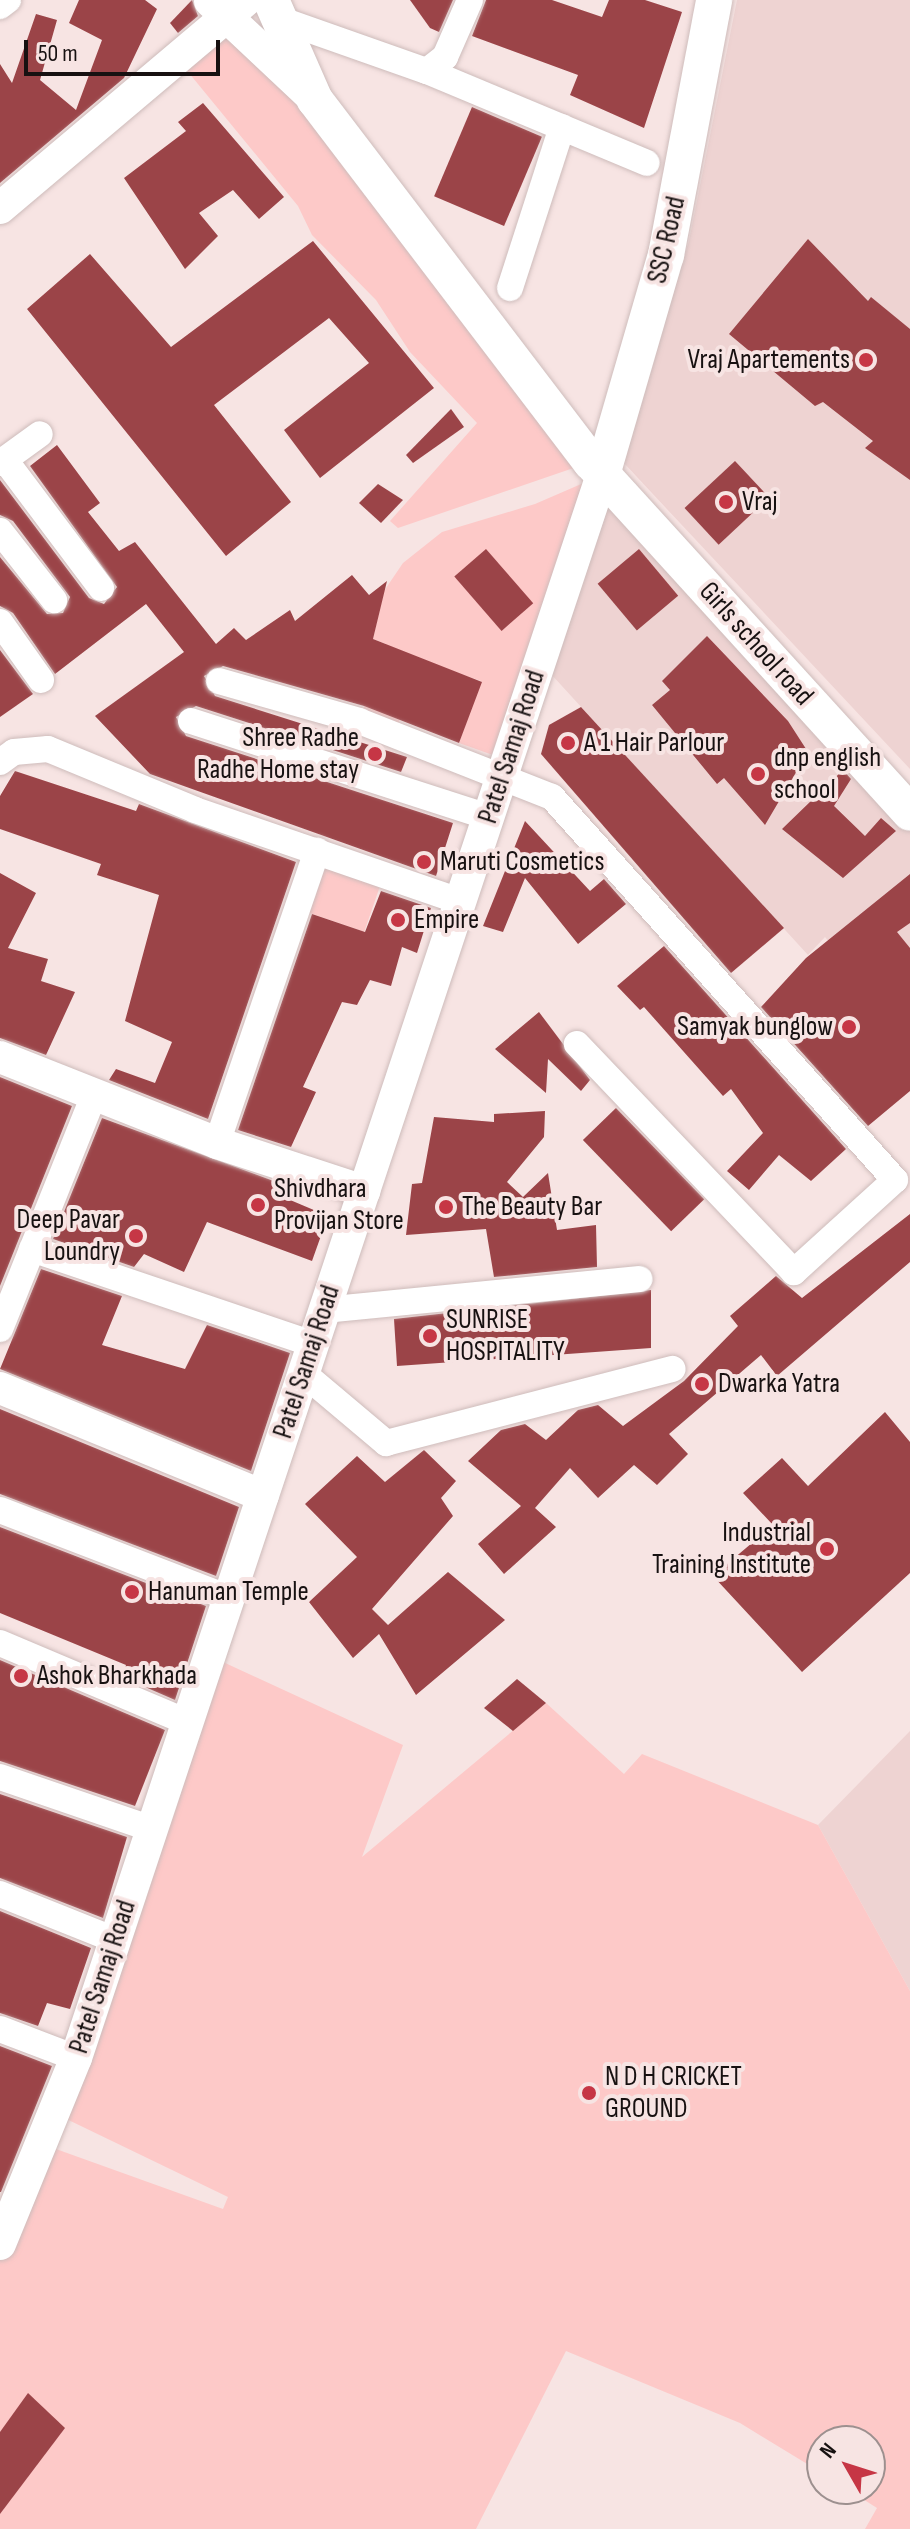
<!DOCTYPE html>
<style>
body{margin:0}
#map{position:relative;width:910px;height:2529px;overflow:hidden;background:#f7e4e3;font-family:"Sofia Sans Condensed",sans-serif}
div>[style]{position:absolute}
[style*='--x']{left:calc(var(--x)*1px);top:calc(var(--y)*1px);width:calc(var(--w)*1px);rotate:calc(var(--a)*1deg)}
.built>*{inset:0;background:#eed3d2}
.green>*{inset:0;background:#fdc9c8;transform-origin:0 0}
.building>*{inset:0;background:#9b4448;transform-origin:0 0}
.roads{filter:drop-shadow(0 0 2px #cebcbb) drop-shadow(0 0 2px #cebcbb)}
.minor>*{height:26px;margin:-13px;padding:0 13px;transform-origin:13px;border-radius:13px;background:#fff}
.tertiary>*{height:32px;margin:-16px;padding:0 16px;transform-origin:16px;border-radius:16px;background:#fff}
.secondary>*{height:36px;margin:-18px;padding:0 18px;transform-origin:18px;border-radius:18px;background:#fff}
.dots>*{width:22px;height:22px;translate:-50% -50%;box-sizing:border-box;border:4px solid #f7e4e3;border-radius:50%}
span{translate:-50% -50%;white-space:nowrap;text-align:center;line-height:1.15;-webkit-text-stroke:8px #f7e4e3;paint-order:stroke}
.street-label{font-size:28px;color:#171111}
.poi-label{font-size:28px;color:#171111}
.right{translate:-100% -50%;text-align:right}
.left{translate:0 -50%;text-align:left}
.north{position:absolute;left:806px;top:2425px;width:80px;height:80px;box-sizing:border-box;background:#f7e4e3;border:2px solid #9d908f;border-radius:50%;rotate:309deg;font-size:22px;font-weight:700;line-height:32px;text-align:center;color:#171111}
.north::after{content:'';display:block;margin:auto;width:28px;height:36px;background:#c63645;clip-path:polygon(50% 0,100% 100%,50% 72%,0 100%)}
.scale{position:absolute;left:24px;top:40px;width:196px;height:36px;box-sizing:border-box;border:4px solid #171111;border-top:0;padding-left:10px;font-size:24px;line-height:28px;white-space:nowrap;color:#171111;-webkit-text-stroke:6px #f7e4e3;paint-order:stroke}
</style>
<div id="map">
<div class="built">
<i style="clip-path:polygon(737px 0,910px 0,910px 769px,623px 462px,689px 241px)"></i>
<i style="clip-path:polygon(602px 475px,910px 813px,910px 1039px,825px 937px,808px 955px,540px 662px)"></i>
<i style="clip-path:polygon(910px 1731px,910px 1991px,818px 1825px)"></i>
</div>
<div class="green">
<i style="clip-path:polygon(223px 15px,591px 462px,398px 528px,390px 521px,477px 423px,410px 352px,376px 300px,312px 235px,298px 206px,175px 56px)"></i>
<i style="clip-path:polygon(602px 475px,507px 760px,459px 743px,481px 681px,421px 661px,398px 724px,363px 710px,386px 644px,373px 639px,384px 591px,403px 563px,442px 532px,535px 504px)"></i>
<i style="left:317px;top:851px;width:71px;height:61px;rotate:19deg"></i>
<i style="clip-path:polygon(210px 1656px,403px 1745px,362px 1857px,546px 1703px,624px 1774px,642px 1754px,818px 1825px,910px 1991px,910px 2529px,865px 2529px,877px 2508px,847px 2489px,870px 2489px,870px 2441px,822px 2441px,822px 2473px,740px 2423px,566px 2351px,476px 2529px,0 2529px,0 2244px,42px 2144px,223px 2209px,228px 2197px,54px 2113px)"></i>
</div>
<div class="building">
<i style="clip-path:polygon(79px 0,145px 0,157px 9px,124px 78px,0 183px,0 64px,12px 83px,36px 14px,57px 20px,40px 80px,76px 110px,102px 40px,69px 23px)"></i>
<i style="clip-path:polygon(192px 0,198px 16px,178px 33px,170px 23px)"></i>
<i style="clip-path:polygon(410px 0,453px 0,439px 32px,430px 28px)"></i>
<i style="clip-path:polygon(486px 0,552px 0,602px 17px,609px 0,645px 0,682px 12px,644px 128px,570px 95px,578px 75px,472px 36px)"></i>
<i style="clip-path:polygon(203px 103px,284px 197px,259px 219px,233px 190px,199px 213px,218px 236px,185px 269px,124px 178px,186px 131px,178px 122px)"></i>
<i style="left:472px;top:107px;width:76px;height:97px;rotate:23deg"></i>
<i style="clip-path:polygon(808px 239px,868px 301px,871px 297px,910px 329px,910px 480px,865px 448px,873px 441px,823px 402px,815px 406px,729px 334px)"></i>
<i style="clip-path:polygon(313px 241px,434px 388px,320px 478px,284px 430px,369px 363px,329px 318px,214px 405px,291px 502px,226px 556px,27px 309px,90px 254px,171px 347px)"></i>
<i style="clip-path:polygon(451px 409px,464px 427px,413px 463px,406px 455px)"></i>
<i style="clip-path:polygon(57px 445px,100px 503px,88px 512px,119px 551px,135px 542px,216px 644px,234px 628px,246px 640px,290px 610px,295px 621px,352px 575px,369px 595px,387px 581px,373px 639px,482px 682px,459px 743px,364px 706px,223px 666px,204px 676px,215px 696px,407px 757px,401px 772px,196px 706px,176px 717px,186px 736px,453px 823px,436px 876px,150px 774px,95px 716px,184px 652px,146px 604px,55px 674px,13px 613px,0 606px,0 557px,47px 614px,63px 613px,70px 597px,13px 521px,0 515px,0 480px,89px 598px,104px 604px,117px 587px,30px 466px)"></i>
<i style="left:735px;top:461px;width:50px;height:69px;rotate:47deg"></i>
<i style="clip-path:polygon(378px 484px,403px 500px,381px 523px,359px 503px)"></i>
<i style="left:486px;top:549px;width:72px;height:42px;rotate:49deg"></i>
<i style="left:639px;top:549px;width:61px;height:54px;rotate:50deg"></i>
<i style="clip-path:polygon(707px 636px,788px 721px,808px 752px,765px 825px,724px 778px,717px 784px,652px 705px,670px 690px,662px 681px)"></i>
<i style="clip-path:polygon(0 650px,33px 694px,0 717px)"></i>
<i style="clip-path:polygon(581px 707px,784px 928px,731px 973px,541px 754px,549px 725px)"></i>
<i style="clip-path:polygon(843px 770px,851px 779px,834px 806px,865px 836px,881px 818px,896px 831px,843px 878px,782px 829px)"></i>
<i style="clip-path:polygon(15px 771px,136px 811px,139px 804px,296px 862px,208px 1119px,109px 1080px,116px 1069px,155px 1083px,172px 1042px,125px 1021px,159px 895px,97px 875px,101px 864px,0 829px,0 796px)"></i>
<i style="clip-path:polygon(525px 821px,590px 891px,604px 879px,626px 904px,578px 944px,525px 878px,503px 932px,483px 926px)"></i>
<i style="clip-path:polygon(0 873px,36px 893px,8px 948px,48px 959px,41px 981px,75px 992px,46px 1055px,0 1038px)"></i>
<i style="clip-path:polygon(910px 874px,910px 923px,897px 932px,910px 948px,910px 1091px,868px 1126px,761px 1007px,806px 958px)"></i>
<i style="clip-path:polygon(381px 891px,431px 908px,417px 953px,402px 947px,391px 986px,370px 980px,357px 1005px,342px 1002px,303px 1087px,316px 1092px,291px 1147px,238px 1130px,312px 914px,365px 932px)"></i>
<i style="clip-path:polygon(664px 946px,846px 1149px,811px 1181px,779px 1155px,749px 1190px,727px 1171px,763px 1133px,731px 1089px,723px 1096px,644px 1007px,640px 1010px,617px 986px)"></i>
<i style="clip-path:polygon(539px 1012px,590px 1080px,581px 1091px,548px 1059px,546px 1093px,495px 1049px)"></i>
<i style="clip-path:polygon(0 1077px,72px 1106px,0 1286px)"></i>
<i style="left:616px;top:1108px;width:127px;height:46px;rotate:46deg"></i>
<i style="clip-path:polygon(545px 1111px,544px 1137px,507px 1182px,523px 1197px,548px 1173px,557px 1230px,596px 1225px,597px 1267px,494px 1277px,486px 1229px,406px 1235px,412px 1184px,422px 1183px,434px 1117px,494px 1122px,494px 1114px)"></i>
<i style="clip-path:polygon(102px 1118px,279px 1183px,276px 1194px,328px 1216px,312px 1261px,207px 1222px,184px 1272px,144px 1254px,134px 1267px,53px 1239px)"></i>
<i style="clip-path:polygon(910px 1214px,910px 1262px,777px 1376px,761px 1355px,669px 1434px,688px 1454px,657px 1485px,634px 1465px,598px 1498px,570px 1468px,535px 1508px,556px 1527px,504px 1574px,478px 1544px,521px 1506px,468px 1461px,501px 1430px,525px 1424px,546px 1440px,578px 1410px,598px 1405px,623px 1426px,684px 1381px,738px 1326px,730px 1316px,776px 1276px,802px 1298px)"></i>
<i style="clip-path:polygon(41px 1269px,122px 1296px,102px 1345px,185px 1369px,207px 1325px,290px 1353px,251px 1471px,0 1369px)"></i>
<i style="clip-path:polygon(651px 1290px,651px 1348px,397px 1366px,394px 1319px)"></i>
<i style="clip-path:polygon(0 1409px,239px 1507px,216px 1576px,0 1494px)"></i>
<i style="clip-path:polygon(885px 1412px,910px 1442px,910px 1573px,802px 1672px,713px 1576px,773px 1525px,743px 1493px,782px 1458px,808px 1486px)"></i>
<i style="clip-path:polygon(424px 1450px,456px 1481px,441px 1498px,453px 1516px,372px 1609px,388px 1625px,448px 1572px,505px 1620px,416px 1695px,379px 1634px,353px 1658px,309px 1602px,357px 1557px,305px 1504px,357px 1456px,385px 1482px)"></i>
<i style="clip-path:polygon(0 1527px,206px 1606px,175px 1700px,122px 1677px,126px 1665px,0 1613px)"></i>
<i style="clip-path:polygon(0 1660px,165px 1730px,135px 1806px,0 1761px)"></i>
<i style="clip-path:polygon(517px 1679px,546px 1703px,513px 1731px,484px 1708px)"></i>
<i style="clip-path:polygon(0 1794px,127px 1837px,103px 1918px,0 1878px)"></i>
<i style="clip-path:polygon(0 1911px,91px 1948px,70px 2009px,47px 2003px,38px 2026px,0 2013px)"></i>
<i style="clip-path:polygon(0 2046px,52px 2066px,1px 2192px,0 2192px)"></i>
<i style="clip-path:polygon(28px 2393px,65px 2428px,0 2514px,0 2432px)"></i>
</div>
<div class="roads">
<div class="minor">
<i style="--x:0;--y:6;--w:10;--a:-37"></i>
<i style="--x:279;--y:19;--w:157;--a:19.4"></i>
<i style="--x:427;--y:71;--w:23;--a:-38"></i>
<i style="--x:445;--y:57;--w:62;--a:-66.3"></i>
<i style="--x:427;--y:71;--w:238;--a:22.7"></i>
<i style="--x:510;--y:288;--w:169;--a:-72.1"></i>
<i style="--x:5;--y:460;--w:160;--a:53.1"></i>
<i style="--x:0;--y:463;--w:49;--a:-35.9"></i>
<i style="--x:0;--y:531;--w:88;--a:52"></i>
<i style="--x:0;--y:622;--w:71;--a:54.7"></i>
<i style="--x:219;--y:681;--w:146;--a:15.9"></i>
<i style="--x:359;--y:721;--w:207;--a:21.5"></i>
<i style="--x:552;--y:797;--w:514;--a:48.15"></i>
<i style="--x:895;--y:1180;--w:137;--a:137.7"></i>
<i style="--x:794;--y:1272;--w:315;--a:-133.6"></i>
<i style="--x:191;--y:721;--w:312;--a:17.9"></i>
<i style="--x:0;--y:762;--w:17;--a:-36"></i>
<i style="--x:14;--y:752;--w:34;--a:-5"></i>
<i style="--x:48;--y:749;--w:159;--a:22.5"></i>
<i style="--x:195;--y:810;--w:280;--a:19"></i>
<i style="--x:217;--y:1143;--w:309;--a:-71.1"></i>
<i style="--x:32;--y:1249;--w:297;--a:18.7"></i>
<i style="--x:324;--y:1310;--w:317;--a:-5.6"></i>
<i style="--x:0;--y:1329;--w:252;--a:-68.1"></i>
<i style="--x:303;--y:1373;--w:109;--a:40.1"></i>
<i style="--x:386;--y:1443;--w:296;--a:-14.5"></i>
<i style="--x:0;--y:1510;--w:245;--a:21"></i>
<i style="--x:0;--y:1643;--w:203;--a:22.9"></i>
<i style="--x:0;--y:1777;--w:161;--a:18.9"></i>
<i style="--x:0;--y:1894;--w:124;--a:21.8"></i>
<i style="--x:0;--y:2029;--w:81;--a:20.9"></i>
</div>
<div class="tertiary">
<i style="--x:210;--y:1;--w:141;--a:43.3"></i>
<i style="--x:0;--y:208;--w:322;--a:-40.2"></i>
<i style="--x:0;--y:1057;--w:233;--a:21.6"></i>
<i style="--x:217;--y:1143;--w:155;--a:18.1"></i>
<i style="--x:0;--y:1388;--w:284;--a:22.3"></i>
<i style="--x:0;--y:2244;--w:201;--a:-67.8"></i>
<i style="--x:76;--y:2058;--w:1668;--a:-71.62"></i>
</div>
<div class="secondary">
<i style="--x:271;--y:0;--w:109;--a:66.3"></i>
<i style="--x:315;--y:100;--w:455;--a:52.7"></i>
<i style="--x:591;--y:462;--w:474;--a:47.7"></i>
<i style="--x:602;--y:475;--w:229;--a:-73.8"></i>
<i style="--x:666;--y:255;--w:259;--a:-79.3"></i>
</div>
</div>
<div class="dots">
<i style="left:866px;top:360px;background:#c63645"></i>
<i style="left:726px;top:502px;background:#c63645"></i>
<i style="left:568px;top:743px;background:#c63645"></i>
<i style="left:375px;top:754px;background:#c63645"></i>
<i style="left:758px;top:774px;background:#c63645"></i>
<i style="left:424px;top:862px;background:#c63645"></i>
<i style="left:398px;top:920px;background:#c63645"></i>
<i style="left:849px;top:1027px;background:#c63645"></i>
<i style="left:258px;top:1205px;background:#c63645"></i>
<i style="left:446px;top:1207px;background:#c63645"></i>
<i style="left:136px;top:1236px;background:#c63645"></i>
<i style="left:430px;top:1336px;background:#c63645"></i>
<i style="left:702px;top:1384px;background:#c63645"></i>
<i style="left:827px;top:1549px;background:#c63645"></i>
<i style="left:132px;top:1592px;background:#c63645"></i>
<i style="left:21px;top:1676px;background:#c63645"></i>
<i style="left:589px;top:2093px;background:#c63645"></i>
</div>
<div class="street-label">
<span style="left:667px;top:240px;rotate:-77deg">SSC Road</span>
<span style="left:756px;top:644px;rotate:48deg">Girls school road</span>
<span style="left:512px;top:747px;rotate:-72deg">Patel Samaj Road</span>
<span style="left:307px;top:1362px;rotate:-72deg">Patel Samaj Road</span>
<span style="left:103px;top:1977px;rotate:-72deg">Patel Samaj Road</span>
</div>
<div class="poi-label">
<span class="right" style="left:850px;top:360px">Vraj Apartements</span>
<span class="left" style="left:742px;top:502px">Vraj</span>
<span class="right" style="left:359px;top:754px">Shree Radhe<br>Radhe Home stay</span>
<span class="left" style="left:584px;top:743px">A 1 Hair Parlour</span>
<span class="left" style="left:774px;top:774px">dnp english<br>school</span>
<span class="left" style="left:440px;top:862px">Maruti Cosmetics</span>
<span class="left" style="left:414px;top:920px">Empire</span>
<span class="right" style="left:833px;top:1027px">Samyak bunglow</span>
<span class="left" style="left:274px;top:1205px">Shivdhara<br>Provijan Store</span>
<span class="left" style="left:462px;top:1207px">The Beauty Bar</span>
<span class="right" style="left:120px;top:1236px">Deep Pavar<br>Loundry</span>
<span class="left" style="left:446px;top:1336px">SUNRISE<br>HOSPITALITY</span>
<span class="left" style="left:718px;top:1384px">Dwarka Yatra</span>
<span class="right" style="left:811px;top:1549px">Industrial<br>Training Institute</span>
<span class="left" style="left:148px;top:1592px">Hanuman Temple</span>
<span class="left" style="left:37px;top:1676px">Ashok Bharkhada</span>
<span class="left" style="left:605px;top:2093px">N D H CRICKET<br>GROUND</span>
</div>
<div class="north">N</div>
<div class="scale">50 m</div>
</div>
